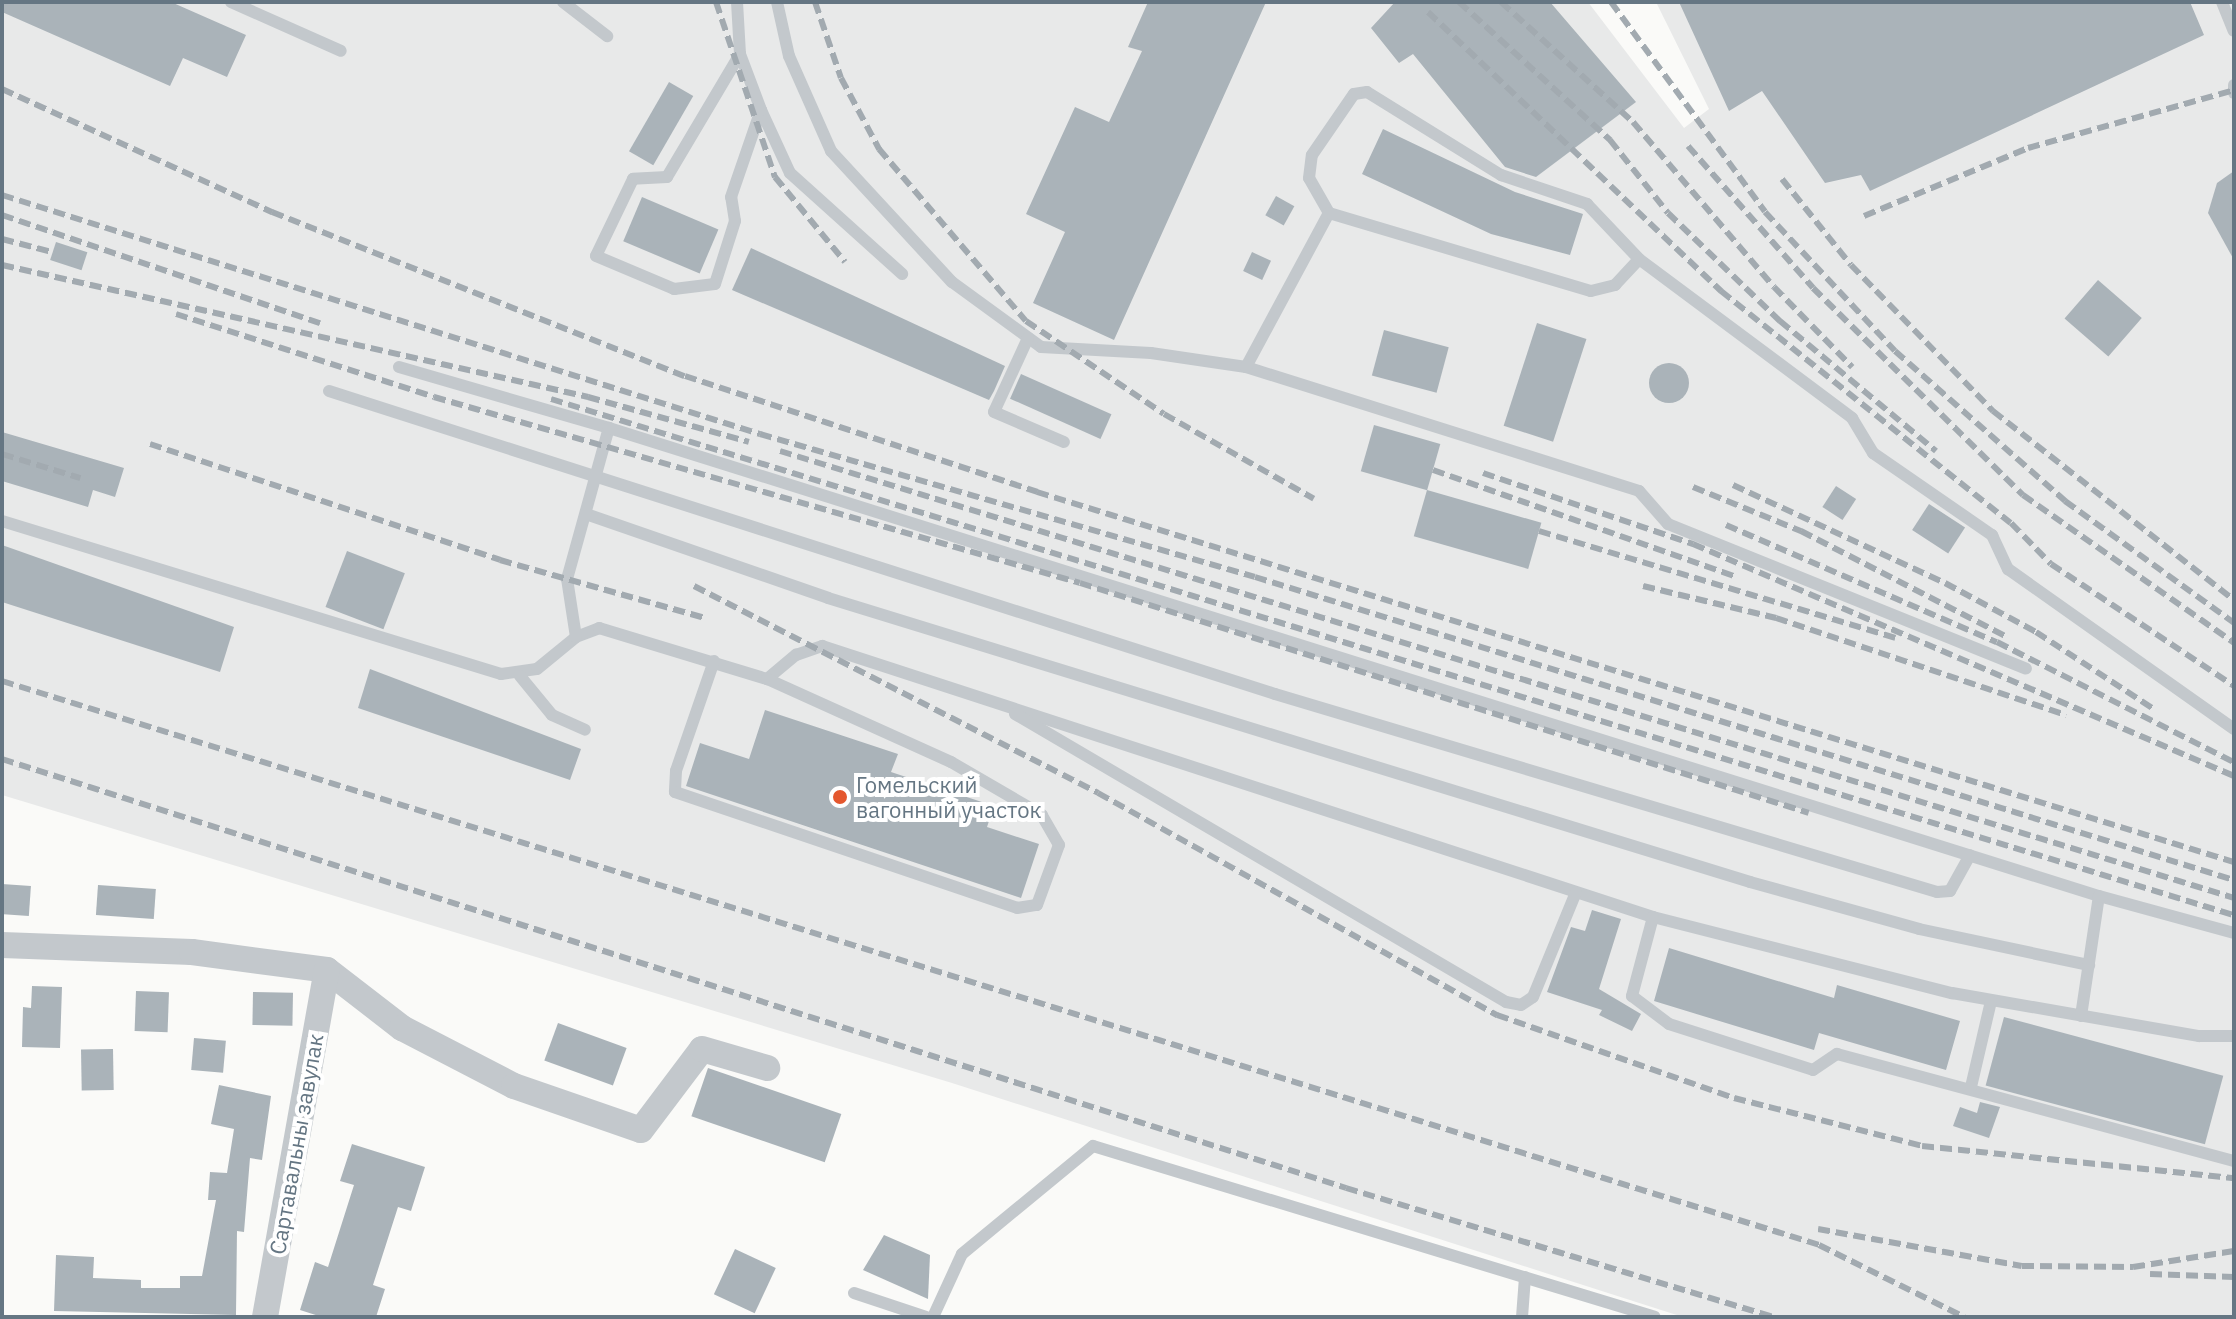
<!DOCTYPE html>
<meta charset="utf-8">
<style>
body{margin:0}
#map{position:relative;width:2236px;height:1319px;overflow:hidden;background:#fafaf8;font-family:"IBM Plex Sans",sans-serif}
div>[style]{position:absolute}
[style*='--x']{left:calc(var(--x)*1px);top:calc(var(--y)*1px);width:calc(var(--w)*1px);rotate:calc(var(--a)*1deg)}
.built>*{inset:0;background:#e8e9e9}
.building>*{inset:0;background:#aab3b9;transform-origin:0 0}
.round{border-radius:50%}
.service>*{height:12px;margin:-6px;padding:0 6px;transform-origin:6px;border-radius:6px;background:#c3c8cc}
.minor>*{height:26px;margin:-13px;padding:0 13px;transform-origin:13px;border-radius:13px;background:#c3c8cc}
.rail>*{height:6px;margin-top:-3px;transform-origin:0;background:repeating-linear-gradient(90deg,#a2aab0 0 12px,transparent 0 18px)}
.dots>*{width:22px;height:22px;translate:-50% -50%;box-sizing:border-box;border:4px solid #fff;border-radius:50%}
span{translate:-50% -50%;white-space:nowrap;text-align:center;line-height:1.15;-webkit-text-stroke:8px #fff;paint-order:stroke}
.poi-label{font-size:22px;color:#657683}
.left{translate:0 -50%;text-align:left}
.street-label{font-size:22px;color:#657683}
.frame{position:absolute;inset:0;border:4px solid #657683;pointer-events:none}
</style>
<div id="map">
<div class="built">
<i style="clip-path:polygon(2px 2px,1588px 2px,1684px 128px,1709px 109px,1656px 2px,2234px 2px,2234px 1317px,1683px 1317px,952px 1083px,2px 795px)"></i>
</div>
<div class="building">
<i style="clip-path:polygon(2px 2px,171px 2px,246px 35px,227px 77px,183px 58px,170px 86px,2px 12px)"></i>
<i style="clip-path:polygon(1148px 2px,1266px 2px,1114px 340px,1033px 303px,1065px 232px,1026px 214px,1075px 107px,1109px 122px,1142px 51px,1128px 47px)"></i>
<i style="clip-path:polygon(1395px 2px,1550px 2px,1636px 102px,1536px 177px,1505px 167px,1413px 54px,1399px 63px,1371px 28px)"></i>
<i style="clip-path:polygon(1679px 2px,2190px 2px,2204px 35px,1870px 191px,1861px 175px,1825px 183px,1762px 91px,1729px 111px)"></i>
<i style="left:669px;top:82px;width:28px;height:80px;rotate:30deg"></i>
<i style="clip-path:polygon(1383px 129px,1515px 192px,1583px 214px,1570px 255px,1491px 234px,1362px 174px)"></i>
<i style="clip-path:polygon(2234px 171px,2234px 260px,2208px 213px,2217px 183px)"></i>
<i style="left:1276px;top:196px;width:21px;height:22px;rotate:29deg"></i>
<i style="left:642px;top:197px;width:83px;height:48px;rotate:23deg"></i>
<i style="left:56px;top:242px;width:33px;height:19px;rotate:18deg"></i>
<i style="clip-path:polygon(751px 248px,1005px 366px,994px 391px,989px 400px,732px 290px)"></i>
<i style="left:1252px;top:252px;width:21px;height:21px;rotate:25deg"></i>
<i style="left:2098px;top:280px;width:58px;height:51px;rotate:41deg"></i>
<i style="left:1537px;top:323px;width:52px;height:108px;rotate:18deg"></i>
<i style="left:1384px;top:330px;width:67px;height:47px;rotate:15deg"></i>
<i class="round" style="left:1649px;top:363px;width:40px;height:40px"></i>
<i style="left:1021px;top:374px;width:99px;height:27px;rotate:24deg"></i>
<i style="left:1374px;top:425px;width:69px;height:48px;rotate:16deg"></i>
<i style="clip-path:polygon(2px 432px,124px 468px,115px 497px,93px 490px,88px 507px,2px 481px)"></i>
<i style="left:1836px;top:486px;width:24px;height:25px;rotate:33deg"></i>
<i style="left:1427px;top:490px;width:119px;height:48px;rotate:16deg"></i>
<i style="left:1929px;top:504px;width:43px;height:31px;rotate:33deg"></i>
<i style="clip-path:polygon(2px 545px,234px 627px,220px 672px,2px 602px)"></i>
<i style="left:347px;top:551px;width:62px;height:60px;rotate:21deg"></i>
<i style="clip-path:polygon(370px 669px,581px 749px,570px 780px,358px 708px)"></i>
<i style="clip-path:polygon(765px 710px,898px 754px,891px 772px,994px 806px,987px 827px,1039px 844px,1021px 898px,686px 786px,700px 743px,749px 759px)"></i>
<i style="left:2px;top:884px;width:29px;height:30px;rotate:4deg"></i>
<i style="left:98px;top:885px;width:58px;height:30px;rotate:4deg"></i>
<i style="clip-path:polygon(1592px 910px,1621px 919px,1599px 989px,1641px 1014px,1632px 1031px,1599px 1015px,1602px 1010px,1547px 992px,1571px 927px,1585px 931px)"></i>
<i style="clip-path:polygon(1669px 948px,1834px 998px,1837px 985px,1960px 1021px,1946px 1070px,1819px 1033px,1814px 1050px,1654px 1001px)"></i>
<i style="clip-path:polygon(32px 986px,62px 987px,60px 1048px,22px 1047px,23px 1007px,31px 1008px)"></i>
<i style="left:136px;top:991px;width:33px;height:40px;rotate:2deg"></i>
<i style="left:253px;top:992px;width:40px;height:33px;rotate:1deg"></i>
<i style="left:2004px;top:1017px;width:227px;height:71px;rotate:15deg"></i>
<i style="left:558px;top:1023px;width:73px;height:40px;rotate:20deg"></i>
<i style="left:194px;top:1038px;width:32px;height:32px;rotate:5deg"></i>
<i style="left:113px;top:1049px;width:41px;height:32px;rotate:89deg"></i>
<i style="left:708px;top:1068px;width:141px;height:51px;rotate:19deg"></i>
<i style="clip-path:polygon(219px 1085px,271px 1096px,262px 1160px,250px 1158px,244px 1232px,237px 1231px,236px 1315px,54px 1311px,56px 1255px,94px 1257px,93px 1278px,141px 1280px,141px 1288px,180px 1288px,180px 1276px,202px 1276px,216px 1200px,208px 1200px,210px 1172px,227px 1173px,234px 1129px,211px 1124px)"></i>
<i style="clip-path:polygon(1980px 1102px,2000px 1107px,1989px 1138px,1953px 1126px,1960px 1107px,1977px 1113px)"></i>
<i style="clip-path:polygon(352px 1144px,425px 1167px,411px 1211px,398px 1207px,373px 1285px,385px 1289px,376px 1317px,322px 1317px,300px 1310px,315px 1262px,328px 1267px,354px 1185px,340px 1181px)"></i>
<i style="clip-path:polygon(884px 1235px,930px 1255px,928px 1299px,863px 1270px)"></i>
<i style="left:735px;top:1249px;width:45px;height:50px;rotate:25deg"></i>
</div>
<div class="service">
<i style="--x:231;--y:2;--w:120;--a:24"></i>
<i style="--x:563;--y:2;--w:56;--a:37.7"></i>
<i style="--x:737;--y:2;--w:52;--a:86.7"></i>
<i style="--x:740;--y:54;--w:143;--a:120.7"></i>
<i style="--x:667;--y:177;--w:34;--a:177"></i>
<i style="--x:633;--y:179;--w:85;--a:115.7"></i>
<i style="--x:596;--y:256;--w:85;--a:22.9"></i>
<i style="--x:674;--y:289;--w:41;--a:-7"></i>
<i style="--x:715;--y:284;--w:66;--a:-72.4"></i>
<i style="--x:735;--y:221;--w:24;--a:-99"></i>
<i style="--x:731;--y:197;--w:92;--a:-71"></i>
<i style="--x:761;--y:110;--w:69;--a:65.3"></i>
<i style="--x:790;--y:173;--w:151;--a:42"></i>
<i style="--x:777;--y:2;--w:55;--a:77.5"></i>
<i style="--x:789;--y:56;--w:104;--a:66.1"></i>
<i style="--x:831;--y:151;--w:178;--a:47.3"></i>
<i style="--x:952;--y:282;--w:110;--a:36.1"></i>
<i style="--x:1041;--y:347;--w:110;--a:3.1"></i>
<i style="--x:1151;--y:353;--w:96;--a:8.4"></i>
<i style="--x:1246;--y:367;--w:412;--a:17.5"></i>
<i style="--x:1639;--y:491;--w:44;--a:48.7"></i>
<i style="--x:1668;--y:524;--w:386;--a:22"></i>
<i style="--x:2222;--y:2;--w:31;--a:68"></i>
<i style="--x:740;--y:54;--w:60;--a:69.4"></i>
<i style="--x:2234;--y:85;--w:8;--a:90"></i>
<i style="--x:1329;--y:213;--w:40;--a:-119.7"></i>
<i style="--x:1309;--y:178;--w:23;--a:-83"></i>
<i style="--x:1312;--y:155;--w:74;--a:-55.5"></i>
<i style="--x:1354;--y:94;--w:13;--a:-9"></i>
<i style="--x:1367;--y:92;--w:158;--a:31.8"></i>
<i style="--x:1501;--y:175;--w:91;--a:18.6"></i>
<i style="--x:1587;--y:204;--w:76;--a:46.6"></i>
<i style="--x:1028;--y:338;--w:81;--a:114.7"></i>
<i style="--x:994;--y:412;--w:76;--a:23.2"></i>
<i style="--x:399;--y:367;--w:219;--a:16.2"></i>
<i style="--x:1246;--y:367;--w:175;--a:-61.7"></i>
<i style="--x:1329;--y:213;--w:273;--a:16.6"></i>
<i style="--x:1591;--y:291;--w:25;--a:-14"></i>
<i style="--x:1615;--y:285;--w:35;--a:-47"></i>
<i style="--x:1639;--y:259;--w:266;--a:36.7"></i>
<i style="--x:1852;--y:418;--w:41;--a:59"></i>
<i style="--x:1873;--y:453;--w:145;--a:34.6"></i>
<i style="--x:1992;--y:535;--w:38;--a:65"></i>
<i style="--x:2008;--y:569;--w:277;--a:35.3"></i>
<i style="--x:329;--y:391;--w:993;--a:17.76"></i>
<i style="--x:1275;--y:694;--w:691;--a:16.65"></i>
<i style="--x:1937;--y:892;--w:13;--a:-4"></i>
<i style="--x:1950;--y:891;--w:41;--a:-60.9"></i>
<i style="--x:586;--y:514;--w:256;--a:19.1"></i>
<i style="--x:828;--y:598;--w:965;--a:17.12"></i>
<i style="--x:1750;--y:882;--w:175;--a:15.5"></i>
<i style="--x:1919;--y:929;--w:174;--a:12"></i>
<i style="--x:2;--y:521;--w:522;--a:17.05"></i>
<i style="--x:501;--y:674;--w:36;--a:-8"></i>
<i style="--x:537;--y:669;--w:50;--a:-39.4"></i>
<i style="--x:576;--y:637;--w:25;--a:-21"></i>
<i style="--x:599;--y:628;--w:176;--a:16.9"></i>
<i style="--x:767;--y:679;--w:38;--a:-40"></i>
<i style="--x:796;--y:655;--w:28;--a:-19"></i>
<i style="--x:822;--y:646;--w:874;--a:18.06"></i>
<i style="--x:1653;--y:917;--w:309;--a:14.3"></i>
<i style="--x:1952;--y:993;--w:251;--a:9.9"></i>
<i style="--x:2199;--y:1036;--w:35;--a:0"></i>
<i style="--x:576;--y:637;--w:59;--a:-98.8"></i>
<i style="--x:567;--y:579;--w:157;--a:-74.5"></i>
<i style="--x:609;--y:428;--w:1562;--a:17.44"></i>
<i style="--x:714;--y:661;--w:116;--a:109.1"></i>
<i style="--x:676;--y:771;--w:21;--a:93"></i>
<i style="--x:675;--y:792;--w:361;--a:18.7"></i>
<i style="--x:1017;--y:908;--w:20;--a:-9"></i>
<i style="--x:1037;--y:905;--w:64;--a:-69.9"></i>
<i style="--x:1059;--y:845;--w:34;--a:-120"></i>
<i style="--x:1042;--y:815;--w:105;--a:-149.8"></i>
<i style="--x:951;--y:762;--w:202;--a:-155.7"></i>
<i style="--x:520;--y:676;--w:50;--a:50.6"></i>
<i style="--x:552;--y:715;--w:36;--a:24"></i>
<i style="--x:1015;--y:714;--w:569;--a:30.39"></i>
<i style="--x:1506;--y:1002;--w:15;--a:11"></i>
<i style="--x:1521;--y:1005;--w:14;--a:-34"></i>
<i style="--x:1533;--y:997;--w:113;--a:-67.7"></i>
<i style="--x:1653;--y:917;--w:82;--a:104.9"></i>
<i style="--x:1632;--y:996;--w:46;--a:37.1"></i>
<i style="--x:1669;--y:1024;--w:151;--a:17.7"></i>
<i style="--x:1813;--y:1070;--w:29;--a:-34"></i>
<i style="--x:1837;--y:1054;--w:411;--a:15.1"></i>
<i style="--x:2081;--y:1016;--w:121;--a:-81.5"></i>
<i style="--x:2099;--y:896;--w:140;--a:15.3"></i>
<i style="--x:1971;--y:1087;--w:88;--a:-76.9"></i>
<i style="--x:854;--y:1293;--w:76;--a:18.4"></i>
<i style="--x:933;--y:1317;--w:69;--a:-65.3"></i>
<i style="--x:962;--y:1254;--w:170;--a:-39.5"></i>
<i style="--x:1093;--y:1146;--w:587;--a:16.92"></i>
<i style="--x:1522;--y:1317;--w:40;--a:-85.7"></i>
</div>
<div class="minor">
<i style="--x:2;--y:945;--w:190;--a:2.1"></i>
<i style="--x:192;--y:952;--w:136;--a:7.6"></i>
<i style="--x:327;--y:970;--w:95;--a:37.7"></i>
<i style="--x:402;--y:1028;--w:126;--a:27.4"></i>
<i style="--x:514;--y:1086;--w:134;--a:19.1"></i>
<i style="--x:641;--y:1130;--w:101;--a:-53"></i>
<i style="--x:702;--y:1049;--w:68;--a:16.3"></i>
<i style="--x:265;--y:1317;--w:352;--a:-79.9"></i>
</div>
<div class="rail">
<i style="--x:716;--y:2;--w:185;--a:71.4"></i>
<i style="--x:775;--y:177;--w:110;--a:50.5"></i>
<i style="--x:815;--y:2;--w:80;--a:71.1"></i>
<i style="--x:841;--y:78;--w:81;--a:61.8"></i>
<i style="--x:879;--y:149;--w:226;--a:49.5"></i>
<i style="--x:1026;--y:321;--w:166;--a:34"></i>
<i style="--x:1164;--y:414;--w:172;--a:29.5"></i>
<i style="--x:1459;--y:2;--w:205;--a:42.4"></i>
<i style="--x:1610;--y:140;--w:93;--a:51.5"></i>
<i style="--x:1668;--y:213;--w:156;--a:44"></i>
<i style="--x:1780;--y:321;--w:203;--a:39.8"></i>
<i style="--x:1501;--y:2;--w:178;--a:42.3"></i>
<i style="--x:1633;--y:122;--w:217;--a:49.5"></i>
<i style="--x:1774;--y:287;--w:112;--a:45.7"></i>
<i style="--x:1611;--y:2;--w:260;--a:53.7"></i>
<i style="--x:1765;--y:212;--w:190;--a:46.9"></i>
<i style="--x:1895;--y:351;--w:227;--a:41.4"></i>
<i style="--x:2065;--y:501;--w:208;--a:35.8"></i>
<i style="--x:1428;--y:12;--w:405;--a:43.6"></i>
<i style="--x:1721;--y:291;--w:371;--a:38.7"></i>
<i style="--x:2011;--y:523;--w:57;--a:45.7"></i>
<i style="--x:2051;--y:564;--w:220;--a:33.7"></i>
<i style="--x:2;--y:89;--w:297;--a:24.5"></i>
<i style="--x:272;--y:212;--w:444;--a:21.7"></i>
<i style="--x:685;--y:376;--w:371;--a:18.2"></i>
<i style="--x:1037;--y:492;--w:1253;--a:17.18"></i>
<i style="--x:1688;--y:146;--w:189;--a:48.6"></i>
<i style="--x:1813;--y:288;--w:295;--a:44.6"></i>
<i style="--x:2023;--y:495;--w:258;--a:35"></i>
<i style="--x:1782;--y:179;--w:110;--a:51.3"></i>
<i style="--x:1851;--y:265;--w:204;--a:45.8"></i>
<i style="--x:1993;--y:411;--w:306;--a:38.1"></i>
<i style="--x:2;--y:195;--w:795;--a:17.5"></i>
<i style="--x:760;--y:434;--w:515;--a:16.11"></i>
<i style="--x:1255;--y:577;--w:1025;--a:17.2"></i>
<i style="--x:2;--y:215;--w:336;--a:18.8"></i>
<i style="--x:1864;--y:216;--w:178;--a:-22.5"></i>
<i style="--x:2028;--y:148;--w:214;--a:-15.7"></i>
<i style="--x:2;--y:239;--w:52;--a:14.6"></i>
<i style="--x:2;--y:265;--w:601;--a:12.69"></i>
<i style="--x:588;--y:397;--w:167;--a:15.6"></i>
<i style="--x:176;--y:314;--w:271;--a:17.8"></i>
<i style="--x:434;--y:397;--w:672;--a:16.06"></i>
<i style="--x:1080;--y:583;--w:764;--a:17.51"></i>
<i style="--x:551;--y:399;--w:1760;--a:17.05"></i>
<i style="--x:150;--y:444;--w:369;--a:18.3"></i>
<i style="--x:500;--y:560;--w:213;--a:15.8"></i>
<i style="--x:780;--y:451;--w:1521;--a:17.09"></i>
<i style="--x:2;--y:454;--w:82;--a:17.1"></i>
<i style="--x:1433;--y:470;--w:322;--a:19.4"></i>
<i style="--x:1483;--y:473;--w:222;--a:18.7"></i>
<i style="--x:1693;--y:544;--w:589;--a:23.21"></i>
<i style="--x:1733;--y:485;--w:234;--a:24.8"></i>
<i style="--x:1945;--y:583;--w:103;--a:28.3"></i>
<i style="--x:2036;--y:632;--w:142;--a:33.2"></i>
<i style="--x:1693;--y:487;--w:117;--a:22.2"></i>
<i style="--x:1801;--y:531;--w:232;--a:27.2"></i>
<i style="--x:1726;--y:525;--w:295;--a:23.4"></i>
<i style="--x:1997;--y:642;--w:266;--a:26.9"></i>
<i style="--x:1539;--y:531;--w:372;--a:16.7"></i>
<i style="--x:694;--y:586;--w:454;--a:27.1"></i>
<i style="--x:1098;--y:793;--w:457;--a:29.1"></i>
<i style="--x:1497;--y:1015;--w:251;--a:19.3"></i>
<i style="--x:1734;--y:1098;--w:194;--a:14.3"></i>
<i style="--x:1922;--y:1146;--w:314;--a:5.9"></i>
<i style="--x:1643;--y:586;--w:137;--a:13.5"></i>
<i style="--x:1776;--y:618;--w:306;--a:18.5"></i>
<i style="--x:2;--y:681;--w:1903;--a:17.24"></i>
<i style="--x:1819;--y:1245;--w:162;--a:26.4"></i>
<i style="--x:2;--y:759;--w:1411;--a:17.7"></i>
<i style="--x:1346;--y:1188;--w:447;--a:16.8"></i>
<i style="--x:1818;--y:1229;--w:207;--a:10.3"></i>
<i style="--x:2022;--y:1266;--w:111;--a:0.5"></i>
<i style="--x:2133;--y:1267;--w:102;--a:-9"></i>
<i style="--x:2150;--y:1274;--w:84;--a:2"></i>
</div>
<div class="dots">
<i style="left:840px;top:797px;background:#e4572e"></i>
</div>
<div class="poi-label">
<span class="left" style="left:856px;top:797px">Гомельский<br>вагонный участок</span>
</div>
<div class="street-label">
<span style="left:296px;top:1144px;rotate:-80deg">Сартавальны завулак</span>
</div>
<div class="frame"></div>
</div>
